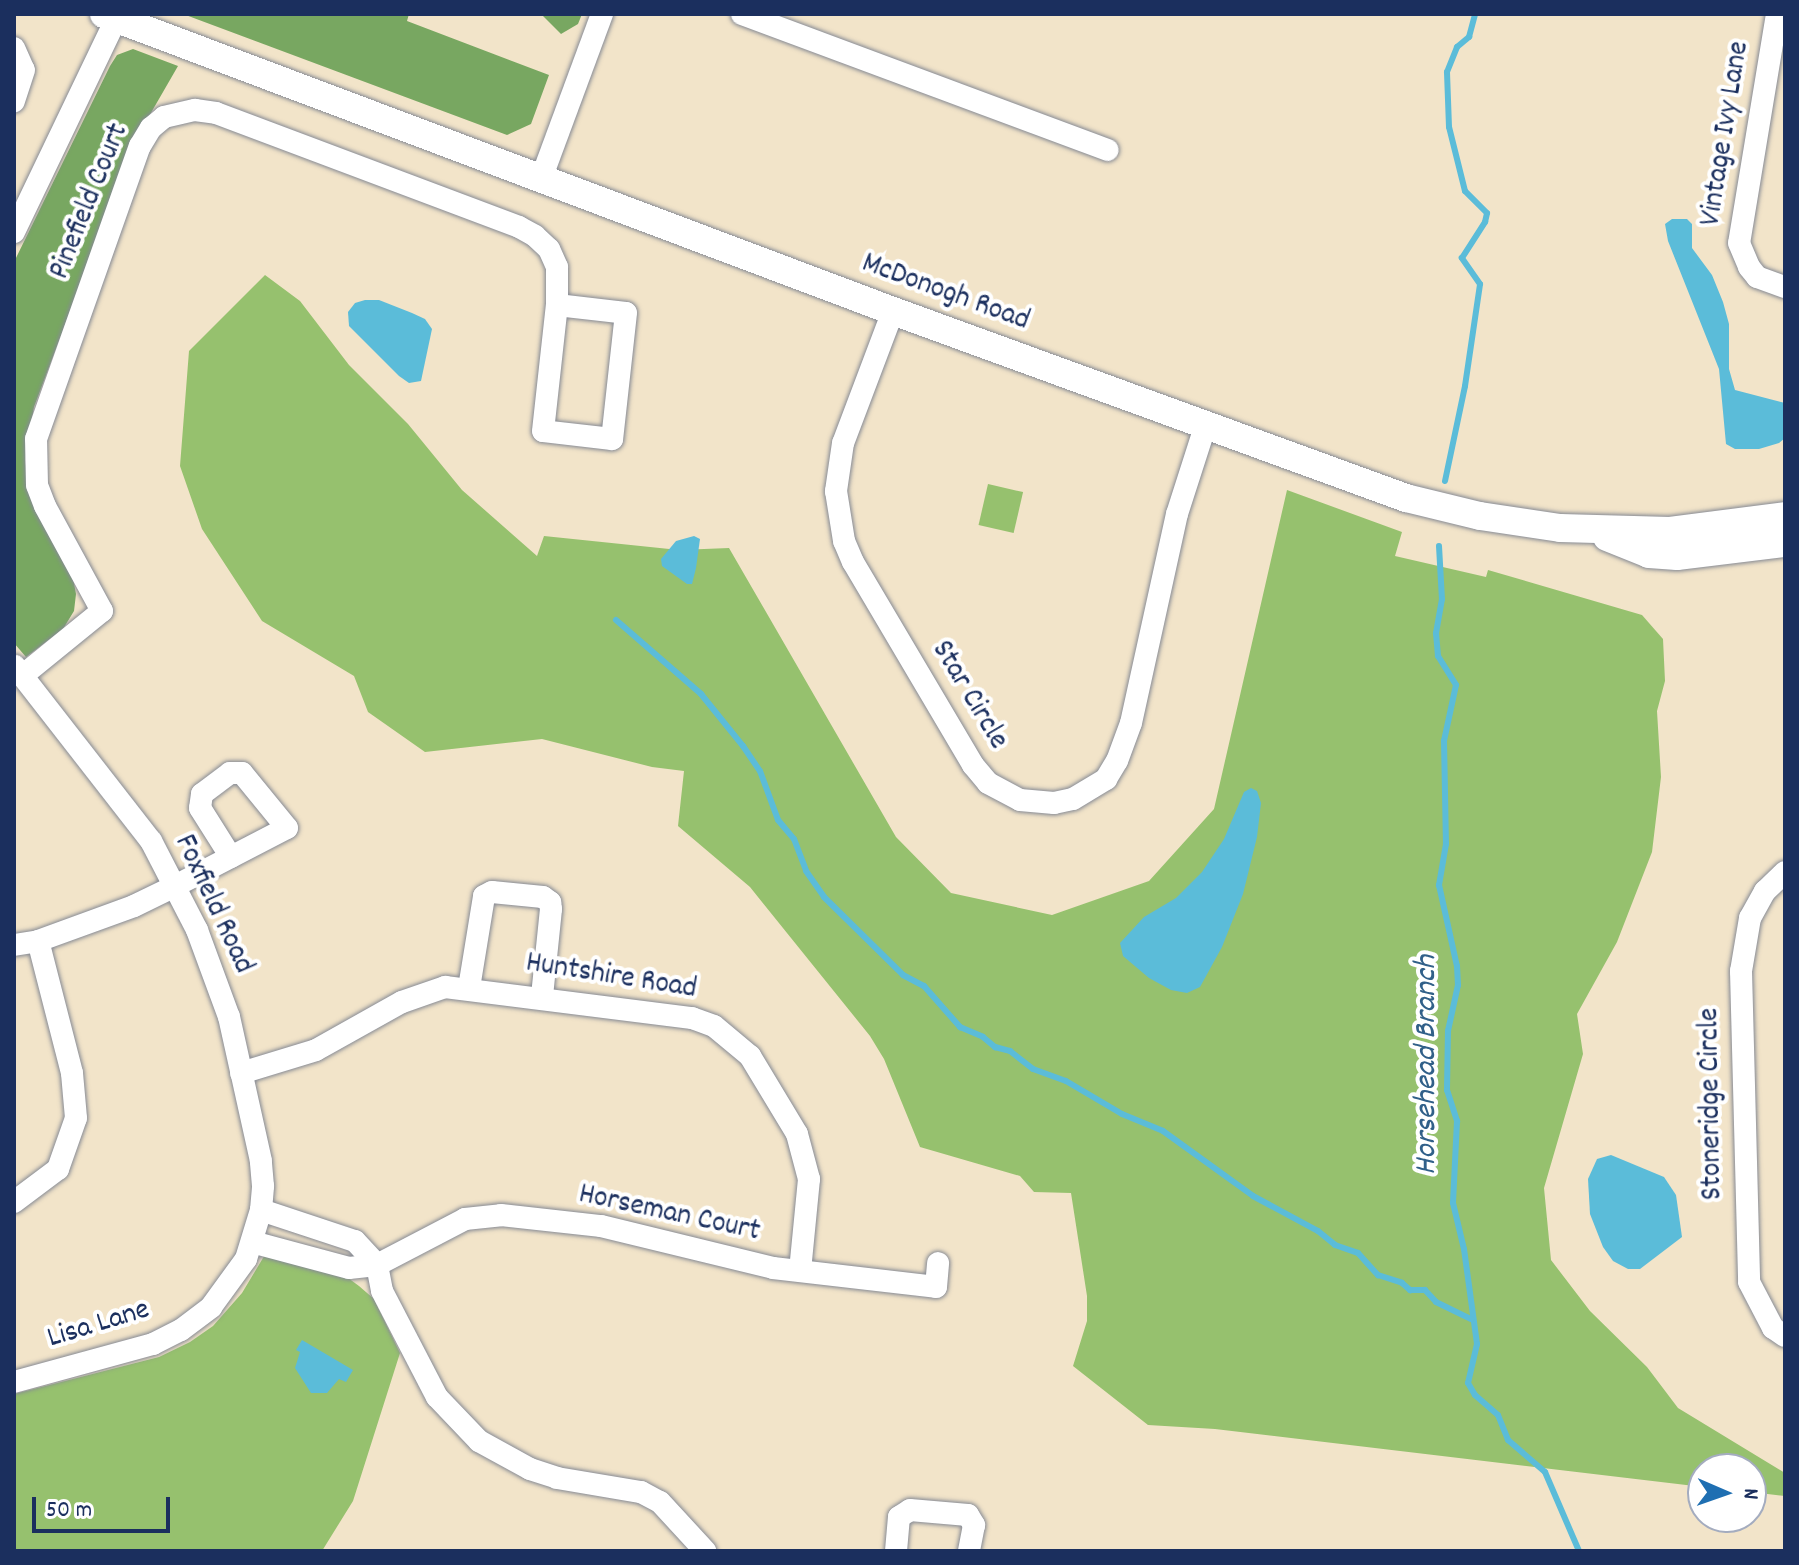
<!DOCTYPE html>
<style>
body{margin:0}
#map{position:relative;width:1799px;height:1565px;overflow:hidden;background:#f2e4c9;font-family:Dekko,sans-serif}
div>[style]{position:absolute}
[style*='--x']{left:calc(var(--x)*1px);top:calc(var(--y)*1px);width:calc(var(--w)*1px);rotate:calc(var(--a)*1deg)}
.green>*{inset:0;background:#96c16e;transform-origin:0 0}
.forest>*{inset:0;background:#78a761}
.water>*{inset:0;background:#5bbcd9}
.stream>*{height:6px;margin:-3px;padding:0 3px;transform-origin:3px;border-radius:3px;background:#5bbcd9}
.roads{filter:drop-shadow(0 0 2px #868a94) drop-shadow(0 0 2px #868a94)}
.minor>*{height:22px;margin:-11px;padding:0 11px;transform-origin:11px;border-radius:11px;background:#fff}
.major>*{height:28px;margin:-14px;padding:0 14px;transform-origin:14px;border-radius:14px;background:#fff}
span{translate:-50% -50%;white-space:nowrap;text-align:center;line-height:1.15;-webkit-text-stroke:8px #fff;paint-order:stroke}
.street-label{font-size:30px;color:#1b2f5e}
.water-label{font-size:32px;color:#316089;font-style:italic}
.frame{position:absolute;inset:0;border:16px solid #1b2f5e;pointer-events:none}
.north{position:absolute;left:1687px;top:1453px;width:80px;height:80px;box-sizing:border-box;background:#fff;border:2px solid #a4acbf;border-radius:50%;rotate:92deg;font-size:22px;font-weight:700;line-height:32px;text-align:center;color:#1b2f5e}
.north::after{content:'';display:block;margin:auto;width:28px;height:36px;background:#1f6fb2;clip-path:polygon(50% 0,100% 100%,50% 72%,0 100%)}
.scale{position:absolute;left:32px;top:1497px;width:138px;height:36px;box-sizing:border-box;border:4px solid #1b2f5e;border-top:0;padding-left:10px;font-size:24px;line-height:28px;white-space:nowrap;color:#1b2f5e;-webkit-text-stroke:6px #fff;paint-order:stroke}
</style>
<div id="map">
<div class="green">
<i style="clip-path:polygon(265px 275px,300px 301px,349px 365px,408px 424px,462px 490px,537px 556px,544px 536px,679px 550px,729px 548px,896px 837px,951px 893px,1052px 915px,1149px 881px,1214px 809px,1287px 490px,1402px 532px,1395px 556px,1486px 577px,1488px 570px,1642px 615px,1663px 639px,1665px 681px,1657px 711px,1661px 777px,1652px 852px,1617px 942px,1577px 1014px,1583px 1054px,1544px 1188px,1551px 1260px,1590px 1311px,1647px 1367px,1678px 1408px,1785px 1473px,1785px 1496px,1751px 1492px,1751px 1469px,1703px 1469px,1703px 1487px,1215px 1429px,1148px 1425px,1073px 1366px,1087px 1321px,1087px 1296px,1071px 1193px,1034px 1192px,1020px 1176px,920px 1147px,884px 1059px,870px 1036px,750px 887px,678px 826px,684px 771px,652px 767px,542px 739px,425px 752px,368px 712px,354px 676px,262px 621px,202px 529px,180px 466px,189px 351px)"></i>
<i style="left:988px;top:484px;width:36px;height:42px;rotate:13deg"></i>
<i style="clip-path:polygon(266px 1253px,344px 1275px,359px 1286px,374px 1299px,400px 1353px,353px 1501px,322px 1551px,14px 1551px,14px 1394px,159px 1357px,190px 1342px,213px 1326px,242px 1293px)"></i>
</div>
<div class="forest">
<i style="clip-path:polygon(183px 14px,409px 14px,407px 21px,549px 75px,531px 124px,507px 135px)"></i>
<i style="clip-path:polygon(541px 14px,582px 14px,578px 24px,561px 34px)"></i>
<i style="clip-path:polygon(133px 49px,178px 66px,133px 144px,34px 407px,25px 460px,29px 485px,73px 578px,76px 594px,74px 611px,63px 629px,26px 657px,14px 643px,14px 262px,110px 66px,117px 55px)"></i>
</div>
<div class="water">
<i style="clip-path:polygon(1672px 219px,1687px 219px,1692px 224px,1692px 248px,1712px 275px,1723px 302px,1729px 324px,1729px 369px,1735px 390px,1785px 403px,1785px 438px,1779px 443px,1759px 449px,1735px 449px,1726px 444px,1719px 369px,1668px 241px,1665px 224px)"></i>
<i style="clip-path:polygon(365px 300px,379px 300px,412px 313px,425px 319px,432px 329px,421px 381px,409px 383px,399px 376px,349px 326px,348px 312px,355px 303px)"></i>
<i style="clip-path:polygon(694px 536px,700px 539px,696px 568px,692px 584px,687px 584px,662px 566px,661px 559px,676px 541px)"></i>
<i style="clip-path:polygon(1251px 788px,1257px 791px,1261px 803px,1257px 837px,1243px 894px,1222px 947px,1200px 987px,1187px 993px,1171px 990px,1149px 978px,1123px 956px,1120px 943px,1144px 917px,1176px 898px,1202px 872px,1224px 839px,1244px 792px)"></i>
<i style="clip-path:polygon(1611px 1155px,1664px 1177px,1676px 1195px,1682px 1237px,1640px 1269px,1628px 1269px,1613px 1261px,1603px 1247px,1590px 1214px,1588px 1179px,1597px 1159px)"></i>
<i style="clip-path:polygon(302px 1340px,353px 1370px,346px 1382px,339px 1379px,327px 1393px,311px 1393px,295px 1368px,300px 1352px,296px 1350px)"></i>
</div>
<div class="stream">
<i style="--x:1445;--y:481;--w:97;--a:-78.1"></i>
<i style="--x:1465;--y:386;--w:103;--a:-81.6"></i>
<i style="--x:1480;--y:284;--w:32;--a:-125"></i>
<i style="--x:1462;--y:258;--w:43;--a:-57.4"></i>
<i style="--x:1485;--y:222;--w:9;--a:-77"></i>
<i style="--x:1487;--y:213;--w:31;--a:-135"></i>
<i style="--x:1465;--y:191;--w:66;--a:-104"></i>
<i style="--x:1449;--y:127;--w:55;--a:-92.1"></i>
<i style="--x:1447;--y:72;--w:27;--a:-68"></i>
<i style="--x:1457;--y:47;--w:16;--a:-40"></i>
<i style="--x:1469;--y:37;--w:24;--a:-75"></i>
<i style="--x:1439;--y:546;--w:53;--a:86.8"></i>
<i style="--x:1442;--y:599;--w:35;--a:100"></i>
<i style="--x:1436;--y:633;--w:23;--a:85"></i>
<i style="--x:1438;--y:656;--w:34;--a:58"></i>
<i style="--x:1456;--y:685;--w:57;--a:102.1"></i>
<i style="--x:1444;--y:741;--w:103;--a:88.9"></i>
<i style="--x:1446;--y:844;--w:42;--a:99.7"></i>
<i style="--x:1439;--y:885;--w:83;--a:77.5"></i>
<i style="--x:1457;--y:966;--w:19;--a:87"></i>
<i style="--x:1458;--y:985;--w:47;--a:102.3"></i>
<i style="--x:1448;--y:1031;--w:59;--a:91"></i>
<i style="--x:1447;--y:1090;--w:33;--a:72"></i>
<i style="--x:1457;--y:1121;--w:82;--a:92.8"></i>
<i style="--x:1453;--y:1203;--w:47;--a:76.6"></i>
<i style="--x:1464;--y:1249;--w:96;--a:82.2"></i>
<i style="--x:1477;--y:1344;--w:40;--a:103"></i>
<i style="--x:1468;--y:1383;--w:14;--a:60"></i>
<i style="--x:1475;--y:1395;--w:30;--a:41"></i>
<i style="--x:1498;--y:1415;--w:27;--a:68"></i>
<i style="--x:1508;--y:1440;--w:49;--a:40.9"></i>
<i style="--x:1545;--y:1472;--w:86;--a:66.7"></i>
<i style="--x:616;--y:620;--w:113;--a:41"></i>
<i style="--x:701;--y:694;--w:67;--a:51.1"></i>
<i style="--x:743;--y:746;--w:30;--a:56"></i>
<i style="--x:760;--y:771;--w:52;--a:69.8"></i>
<i style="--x:778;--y:820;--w:25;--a:50"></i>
<i style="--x:794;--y:839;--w:34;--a:69"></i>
<i style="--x:806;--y:871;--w:32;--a:55"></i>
<i style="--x:824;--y:897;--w:111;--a:44.6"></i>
<i style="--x:903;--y:975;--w:24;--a:28"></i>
<i style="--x:924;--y:986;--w:55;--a:48.7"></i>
<i style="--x:960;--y:1027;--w:25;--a:23"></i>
<i style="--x:983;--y:1037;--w:16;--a:40"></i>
<i style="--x:995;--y:1047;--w:16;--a:15"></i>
<i style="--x:1010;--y:1051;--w:29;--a:38"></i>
<i style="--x:1033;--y:1069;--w:35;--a:20"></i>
<i style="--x:1066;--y:1081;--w:65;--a:30.5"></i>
<i style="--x:1122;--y:1114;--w:44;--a:22.5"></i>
<i style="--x:1163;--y:1131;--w:111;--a:35.8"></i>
<i style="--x:1253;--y:1196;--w:74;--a:28.3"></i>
<i style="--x:1318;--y:1231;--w:22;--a:39"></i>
<i style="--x:1335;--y:1245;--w:24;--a:19"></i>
<i style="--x:1358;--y:1253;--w:30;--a:48"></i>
<i style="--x:1378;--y:1275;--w:25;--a:18"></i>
<i style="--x:1402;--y:1283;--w:11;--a:41"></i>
<i style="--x:1410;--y:1290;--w:15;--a:0"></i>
<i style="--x:1425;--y:1290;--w:16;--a:47"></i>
<i style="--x:1436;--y:1302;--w:39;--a:26"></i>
</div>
<div class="roads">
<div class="minor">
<i style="--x:742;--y:14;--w:390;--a:20.4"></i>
<i style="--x:1777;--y:14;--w:232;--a:99.4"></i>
<i style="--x:1739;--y:243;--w:26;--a:67"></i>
<i style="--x:1749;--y:267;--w:13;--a:51"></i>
<i style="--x:1757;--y:277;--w:30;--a:20"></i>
<i style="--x:14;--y:48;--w:24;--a:66"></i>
<i style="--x:24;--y:70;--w:33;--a:108"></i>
<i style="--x:541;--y:179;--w:176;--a:-69.7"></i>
<i style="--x:14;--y:232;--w:236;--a:-64.4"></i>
<i style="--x:893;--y:311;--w:141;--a:110.7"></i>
<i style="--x:843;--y:443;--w:49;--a:98.3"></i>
<i style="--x:836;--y:491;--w:51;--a:80.9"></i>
<i style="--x:844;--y:541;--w:23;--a:67"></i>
<i style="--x:853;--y:562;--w:236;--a:59.4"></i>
<i style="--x:973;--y:765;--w:23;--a:50"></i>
<i style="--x:988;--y:783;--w:36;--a:28"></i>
<i style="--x:1020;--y:800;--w:34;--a:5"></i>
<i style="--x:1054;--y:803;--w:19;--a:-12"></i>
<i style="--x:1073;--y:799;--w:39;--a:-31"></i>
<i style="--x:1106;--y:779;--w:21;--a:-59"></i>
<i style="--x:1117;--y:761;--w:40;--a:-69.8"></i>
<i style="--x:1131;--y:723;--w:214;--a:-77.6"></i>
<i style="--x:1177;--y:514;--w:91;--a:-72.2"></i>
<i style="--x:22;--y:676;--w:103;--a:-39.1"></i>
<i style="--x:102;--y:611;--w:119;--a:-118.5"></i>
<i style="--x:45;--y:506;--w:22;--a:-111"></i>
<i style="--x:37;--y:485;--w:46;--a:-91.2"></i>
<i style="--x:36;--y:439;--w:311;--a:-70.5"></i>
<i style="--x:140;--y:146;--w:21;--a:-59"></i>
<i style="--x:151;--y:128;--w:17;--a:-40"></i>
<i style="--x:164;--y:117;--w:32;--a:-13"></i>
<i style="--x:195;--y:110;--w:21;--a:8"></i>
<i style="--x:216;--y:113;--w:324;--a:20.6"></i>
<i style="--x:519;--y:227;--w:18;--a:29"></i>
<i style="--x:535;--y:236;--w:19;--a:43"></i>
<i style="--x:549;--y:249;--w:20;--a:66"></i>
<i style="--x:557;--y:267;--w:38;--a:90"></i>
<i style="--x:557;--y:305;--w:69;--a:6.6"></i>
<i style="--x:626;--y:313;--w:127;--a:96.3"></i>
<i style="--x:612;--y:439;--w:69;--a:-173.4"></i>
<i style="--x:543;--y:431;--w:127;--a:-83.7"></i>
<i style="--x:1785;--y:872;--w:28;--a:136"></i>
<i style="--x:1765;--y:891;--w:31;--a:119"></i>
<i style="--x:1750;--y:918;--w:54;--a:99.6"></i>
<i style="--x:1741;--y:971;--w:311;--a:88.5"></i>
<i style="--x:1749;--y:1282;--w:52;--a:62.4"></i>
<i style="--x:1773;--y:1328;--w:14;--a:34"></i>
<i style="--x:14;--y:945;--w:24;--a:-9"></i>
<i style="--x:38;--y:941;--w:102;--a:-20"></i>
<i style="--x:134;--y:906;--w:46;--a:-26"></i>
<i style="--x:175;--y:886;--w:126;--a:-27.4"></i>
<i style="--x:287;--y:828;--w:71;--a:-129.3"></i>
<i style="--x:242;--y:773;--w:12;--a:180"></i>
<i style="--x:230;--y:773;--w:35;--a:143"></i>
<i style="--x:202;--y:794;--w:14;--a:98"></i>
<i style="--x:200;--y:808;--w:58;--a:57.7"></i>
<i style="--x:469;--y:988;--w:93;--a:-80.7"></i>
<i style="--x:484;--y:896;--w:9;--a:-27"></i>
<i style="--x:492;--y:892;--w:51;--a:5.6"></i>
<i style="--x:543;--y:897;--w:9;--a:36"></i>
<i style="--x:550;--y:902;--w:7;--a:82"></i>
<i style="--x:551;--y:909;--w:87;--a:95.9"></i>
<i style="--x:241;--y:1073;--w:78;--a:-17"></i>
<i style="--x:316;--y:1050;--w:98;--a:-29.2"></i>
<i style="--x:402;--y:1002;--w:46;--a:-19.2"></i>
<i style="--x:445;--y:987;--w:249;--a:7.2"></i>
<i style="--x:692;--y:1018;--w:23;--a:20"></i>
<i style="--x:714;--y:1026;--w:47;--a:39.8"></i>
<i style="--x:750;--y:1056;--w:91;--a:58.9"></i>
<i style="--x:797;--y:1134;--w:47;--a:75.1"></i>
<i style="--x:809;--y:1179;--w:92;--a:95.6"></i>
<i style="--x:14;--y:1202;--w:55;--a:-36.9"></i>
<i style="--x:58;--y:1169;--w:54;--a:-70.6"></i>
<i style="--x:76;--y:1118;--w:45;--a:-95.1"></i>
<i style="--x:72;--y:1073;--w:136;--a:-104.4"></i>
<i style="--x:261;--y:1210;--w:99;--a:18.3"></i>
<i style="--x:355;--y:1241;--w:33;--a:47"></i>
<i style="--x:377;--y:1265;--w:26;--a:79"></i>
<i style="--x:382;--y:1291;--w:119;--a:62.6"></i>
<i style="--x:437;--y:1397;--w:61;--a:46.3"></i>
<i style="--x:479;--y:1441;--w:58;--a:28.8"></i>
<i style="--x:530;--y:1469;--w:28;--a:18"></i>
<i style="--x:557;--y:1478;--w:85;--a:9.5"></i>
<i style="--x:641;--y:1492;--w:21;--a:28"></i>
<i style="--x:660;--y:1502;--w:67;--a:47.4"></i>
<i style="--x:252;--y:1242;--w:100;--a:15"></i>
<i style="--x:349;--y:1268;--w:28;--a:-6"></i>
<i style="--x:377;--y:1265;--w:99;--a:-27.6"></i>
<i style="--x:465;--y:1219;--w:36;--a:-6"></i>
<i style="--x:501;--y:1215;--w:101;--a:6.3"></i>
<i style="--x:601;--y:1226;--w:177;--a:13.7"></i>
<i style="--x:773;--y:1268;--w:164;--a:6.6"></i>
<i style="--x:936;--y:1287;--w:24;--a:-85"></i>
<i style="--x:14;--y:1382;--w:144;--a:-15.3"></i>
<i style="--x:153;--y:1344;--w:31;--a:-27"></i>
<i style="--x:181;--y:1330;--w:38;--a:-37"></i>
<i style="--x:211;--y:1307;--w:59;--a:-53.9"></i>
<i style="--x:246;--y:1259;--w:51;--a:-73"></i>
<i style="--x:261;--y:1210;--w:24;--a:-85"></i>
<i style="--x:263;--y:1186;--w:25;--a:-95"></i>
<i style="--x:261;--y:1161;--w:148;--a:-102.5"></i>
<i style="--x:229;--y:1017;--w:93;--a:-110.2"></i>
<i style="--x:197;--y:930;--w:100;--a:-117.3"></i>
<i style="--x:151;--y:841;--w:222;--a:-127.9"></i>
<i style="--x:896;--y:1551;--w:34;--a:-85"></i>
<i style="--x:899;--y:1517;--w:13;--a:-32"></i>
<i style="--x:910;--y:1510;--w:58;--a:4.9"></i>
<i style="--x:968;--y:1515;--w:12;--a:59"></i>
<i style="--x:974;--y:1525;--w:26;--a:101"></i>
</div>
<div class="major">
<i style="--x:104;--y:14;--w:843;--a:20.63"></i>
<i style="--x:893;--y:311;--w:546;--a:20.03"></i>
<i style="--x:1406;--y:498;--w:76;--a:13.7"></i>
<i style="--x:1480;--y:516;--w:81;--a:8.5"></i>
<i style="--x:1560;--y:528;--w:110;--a:1.6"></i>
<i style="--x:1670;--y:531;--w:116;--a:-7.4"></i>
<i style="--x:1607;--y:537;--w:45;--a:22"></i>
<i style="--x:1649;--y:554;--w:28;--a:4"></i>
<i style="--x:1677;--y:556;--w:109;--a:-6.9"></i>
</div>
</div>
<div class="street-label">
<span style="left:1727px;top:134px;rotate:-81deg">Vintage Ivy Lane</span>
<span style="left:91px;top:202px;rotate:-68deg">Pinefield Court</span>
<span style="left:945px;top:294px;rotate:20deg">McDonogh Road</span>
<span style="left:968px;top:696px;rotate:59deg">Star Circle</span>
<span style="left:212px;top:905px;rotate:65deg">Foxfield Road</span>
<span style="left:611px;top:978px;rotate:9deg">Huntshire Road</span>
<span style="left:1713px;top:1104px;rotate:-91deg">Stoneridge Circle</span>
<span style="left:669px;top:1215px;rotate:12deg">Horseman Court</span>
<span style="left:99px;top:1326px;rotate:-17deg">Lisa Lane</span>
</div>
<div class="water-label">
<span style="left:1428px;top:1065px;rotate:-90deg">Horsehead Branch</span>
</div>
<div class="frame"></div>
<div class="north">N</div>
<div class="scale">50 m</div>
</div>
